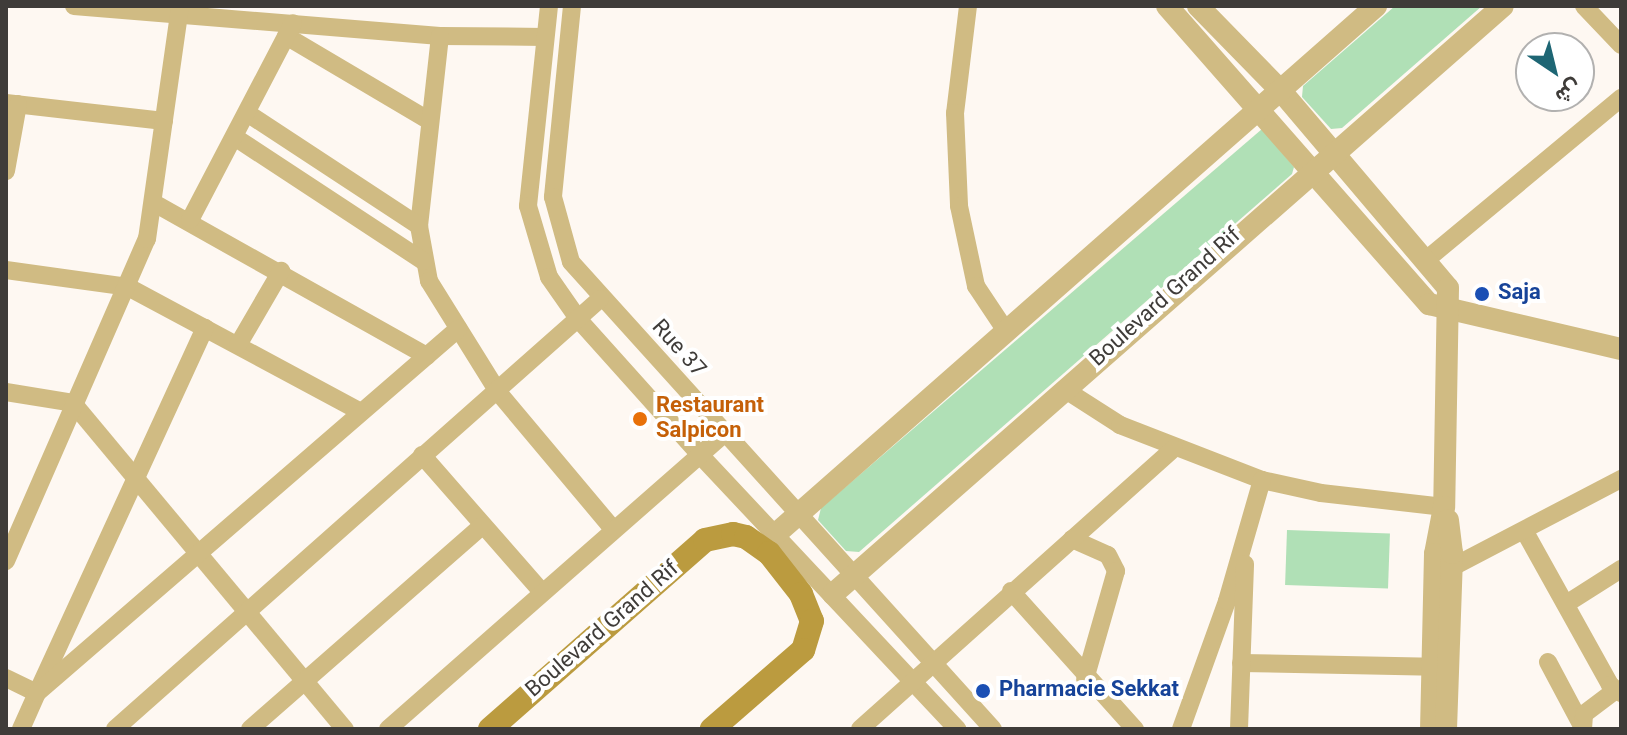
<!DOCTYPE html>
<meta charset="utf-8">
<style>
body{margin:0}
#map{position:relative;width:1627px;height:735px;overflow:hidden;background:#fef8f2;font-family:Georgia,Vazirmatn,serif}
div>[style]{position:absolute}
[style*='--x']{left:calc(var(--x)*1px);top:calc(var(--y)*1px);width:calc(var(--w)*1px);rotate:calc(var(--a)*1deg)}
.green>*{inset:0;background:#b0e0b6;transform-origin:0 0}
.minor>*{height:18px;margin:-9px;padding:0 9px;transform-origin:9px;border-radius:9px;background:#d0bb83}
.tertiary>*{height:22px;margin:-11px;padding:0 11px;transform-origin:11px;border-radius:11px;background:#d0bb83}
.secondary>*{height:24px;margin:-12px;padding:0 12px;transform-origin:12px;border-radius:12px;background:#bb9b3f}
.dots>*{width:22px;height:22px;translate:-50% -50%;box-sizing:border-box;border:4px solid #fff;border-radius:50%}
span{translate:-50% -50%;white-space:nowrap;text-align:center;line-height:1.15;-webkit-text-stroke:8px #fff;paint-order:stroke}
.transit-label{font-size:22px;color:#164399;font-weight:700}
.left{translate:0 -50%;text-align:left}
.street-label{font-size:22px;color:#3f3c39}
.food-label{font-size:22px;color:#c56008;font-weight:700}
.frame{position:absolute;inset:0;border:8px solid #3f3c39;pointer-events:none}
.north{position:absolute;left:1515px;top:32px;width:80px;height:80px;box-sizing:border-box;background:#fff;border:2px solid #b2b1b0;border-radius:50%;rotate:145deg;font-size:22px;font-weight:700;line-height:32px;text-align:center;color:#3f3c39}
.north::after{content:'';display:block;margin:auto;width:28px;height:36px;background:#1e6674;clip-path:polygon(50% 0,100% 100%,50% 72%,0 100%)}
</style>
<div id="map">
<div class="green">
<i style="clip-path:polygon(1395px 6px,1482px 6px,1342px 128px,1331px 129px,1302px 97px,1303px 86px)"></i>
<i style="clip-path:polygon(1262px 129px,1294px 167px,1292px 174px,859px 552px,846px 551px,818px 520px,821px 508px)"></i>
<i style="left:1287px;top:530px;width:103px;height:55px;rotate:2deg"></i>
</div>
<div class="minor">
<i style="--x:74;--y:6;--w:367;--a:4.7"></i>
<i style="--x:440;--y:36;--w:105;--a:0.5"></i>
<i style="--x:549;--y:6;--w:201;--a:96"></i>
<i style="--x:528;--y:206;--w:74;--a:73.5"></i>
<i style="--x:549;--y:277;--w:52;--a:55.1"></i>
<i style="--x:579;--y:320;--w:181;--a:48.1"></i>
<i style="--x:700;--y:455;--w:376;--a:46.8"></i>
<i style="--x:572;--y:6;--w:192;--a:95.7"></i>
<i style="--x:553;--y:197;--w:67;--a:74.5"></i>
<i style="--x:571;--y:262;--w:629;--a:47.9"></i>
<i style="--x:968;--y:6;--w:108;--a:96.9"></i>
<i style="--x:955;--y:113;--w:93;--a:87.5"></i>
<i style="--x:959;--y:206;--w:82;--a:78"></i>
<i style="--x:976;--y:286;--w:54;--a:56.3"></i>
<i style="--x:1584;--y:6;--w:54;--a:46.5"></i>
<i style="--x:286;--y:36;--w:167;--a:30.6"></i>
<i style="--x:440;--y:36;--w:191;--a:96.3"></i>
<i style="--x:419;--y:226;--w:56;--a:79.7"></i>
<i style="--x:429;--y:281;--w:131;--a:58.1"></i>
<i style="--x:498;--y:392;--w:179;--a:50"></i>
<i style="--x:6;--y:103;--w:159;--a:6.5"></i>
<i style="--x:247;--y:113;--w:206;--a:33.3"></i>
<i style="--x:236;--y:138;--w:224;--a:33.3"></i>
<i style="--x:6;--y:171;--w:68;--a:-79.8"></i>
<i style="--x:154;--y:203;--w:313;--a:29.3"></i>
<i style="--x:190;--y:220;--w:222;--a:-62.4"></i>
<i style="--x:1426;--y:260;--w:254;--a:-39.7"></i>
<i style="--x:6;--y:270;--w:123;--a:7.9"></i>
<i style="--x:128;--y:287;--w:262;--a:28.2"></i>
<i style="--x:238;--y:345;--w:86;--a:-59.8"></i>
<i style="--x:1064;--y:389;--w:67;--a:32.7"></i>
<i style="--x:1120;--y:425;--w:152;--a:21.2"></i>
<i style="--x:1262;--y:480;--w:60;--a:12.4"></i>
<i style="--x:1321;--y:493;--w:124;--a:6.5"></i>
<i style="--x:6;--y:392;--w:68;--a:9.3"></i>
<i style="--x:73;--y:403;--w:425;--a:50.2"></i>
<i style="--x:422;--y:455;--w:181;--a:48.8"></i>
<i style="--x:1525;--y:532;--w:175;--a:60.9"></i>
<i style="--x:1610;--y:685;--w:14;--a:36"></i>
<i style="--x:1072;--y:539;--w:39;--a:24"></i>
<i style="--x:1108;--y:555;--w:18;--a:63"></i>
<i style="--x:1116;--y:571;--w:112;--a:106"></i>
<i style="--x:6;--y:561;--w:352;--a:-66.4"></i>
<i style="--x:147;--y:239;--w:235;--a:-81.9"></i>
<i style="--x:1443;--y:572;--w:201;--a:-27.6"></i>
<i style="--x:1011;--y:591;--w:186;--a:48.1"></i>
<i style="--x:1566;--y:604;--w:65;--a:-32.5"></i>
<i style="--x:1548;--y:662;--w:70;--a:62"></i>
<i style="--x:1241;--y:663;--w:204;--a:1.1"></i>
<i style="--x:6;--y:678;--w:34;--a:26"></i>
<i style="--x:37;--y:693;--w:402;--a:-65.3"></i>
<i style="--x:21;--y:729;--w:39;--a:-66"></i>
<i style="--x:37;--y:693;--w:557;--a:-40.85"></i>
<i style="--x:115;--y:729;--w:648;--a:-41.56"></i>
<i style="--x:250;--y:729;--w:308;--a:-41.2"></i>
<i style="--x:388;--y:729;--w:446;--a:-41.3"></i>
<i style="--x:860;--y:729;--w:421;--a:-41.8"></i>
<i style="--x:1181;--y:729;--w:136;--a:-70.2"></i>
<i style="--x:1227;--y:601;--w:126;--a:-73.9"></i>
<i style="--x:1239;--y:729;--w:165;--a:-87.9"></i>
<i style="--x:1583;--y:729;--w:15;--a:-86"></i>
<i style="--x:1584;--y:714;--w:39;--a:-37"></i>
</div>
<div class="tertiary">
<i style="--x:1167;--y:6;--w:397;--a:48.7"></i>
<i style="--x:1429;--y:304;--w:197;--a:13.2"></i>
<i style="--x:1198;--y:6;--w:119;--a:45.7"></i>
<i style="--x:1281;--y:91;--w:258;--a:49.7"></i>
<i style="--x:1448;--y:288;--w:219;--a:91"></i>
<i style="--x:1444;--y:507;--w:48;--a:100.8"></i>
<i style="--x:1435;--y:554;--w:175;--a:91.3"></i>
<i style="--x:777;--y:533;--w:798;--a:-41.34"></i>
<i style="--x:833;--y:594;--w:891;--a:-41.27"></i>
<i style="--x:1446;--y:729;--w:176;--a:-88"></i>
<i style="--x:1452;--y:553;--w:33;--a:-97"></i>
</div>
<div class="secondary">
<i style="--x:490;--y:729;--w:286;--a:-41.3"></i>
<i style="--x:705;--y:540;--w:29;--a:-12"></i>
<i style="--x:733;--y:534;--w:13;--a:13"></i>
<i style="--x:746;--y:537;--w:28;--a:35"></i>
<i style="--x:769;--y:553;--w:52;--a:52"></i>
<i style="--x:801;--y:594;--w:29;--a:68"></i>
<i style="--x:812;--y:621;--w:30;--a:107"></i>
<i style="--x:803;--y:650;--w:121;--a:139"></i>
</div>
<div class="dots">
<i style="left:1482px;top:294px;background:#1a4fb4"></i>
<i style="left:640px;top:419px;background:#e8710a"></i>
<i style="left:983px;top:691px;background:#1a4fb4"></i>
</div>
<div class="transit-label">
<span class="left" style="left:1498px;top:294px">Saja</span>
<span class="left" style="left:999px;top:691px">Pharmacie Sekkat</span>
</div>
<div class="street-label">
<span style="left:1166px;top:298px;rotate:-42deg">Boulevard Grand Rif</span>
<span style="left:678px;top:349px;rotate:48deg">Rue 37</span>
<span style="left:603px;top:630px;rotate:-41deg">Boulevard Grand Rif</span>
</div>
<div class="food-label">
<span class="left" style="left:656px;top:419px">Restaurant<br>Salpicon</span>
</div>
<div class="frame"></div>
<div class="north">ش</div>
</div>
